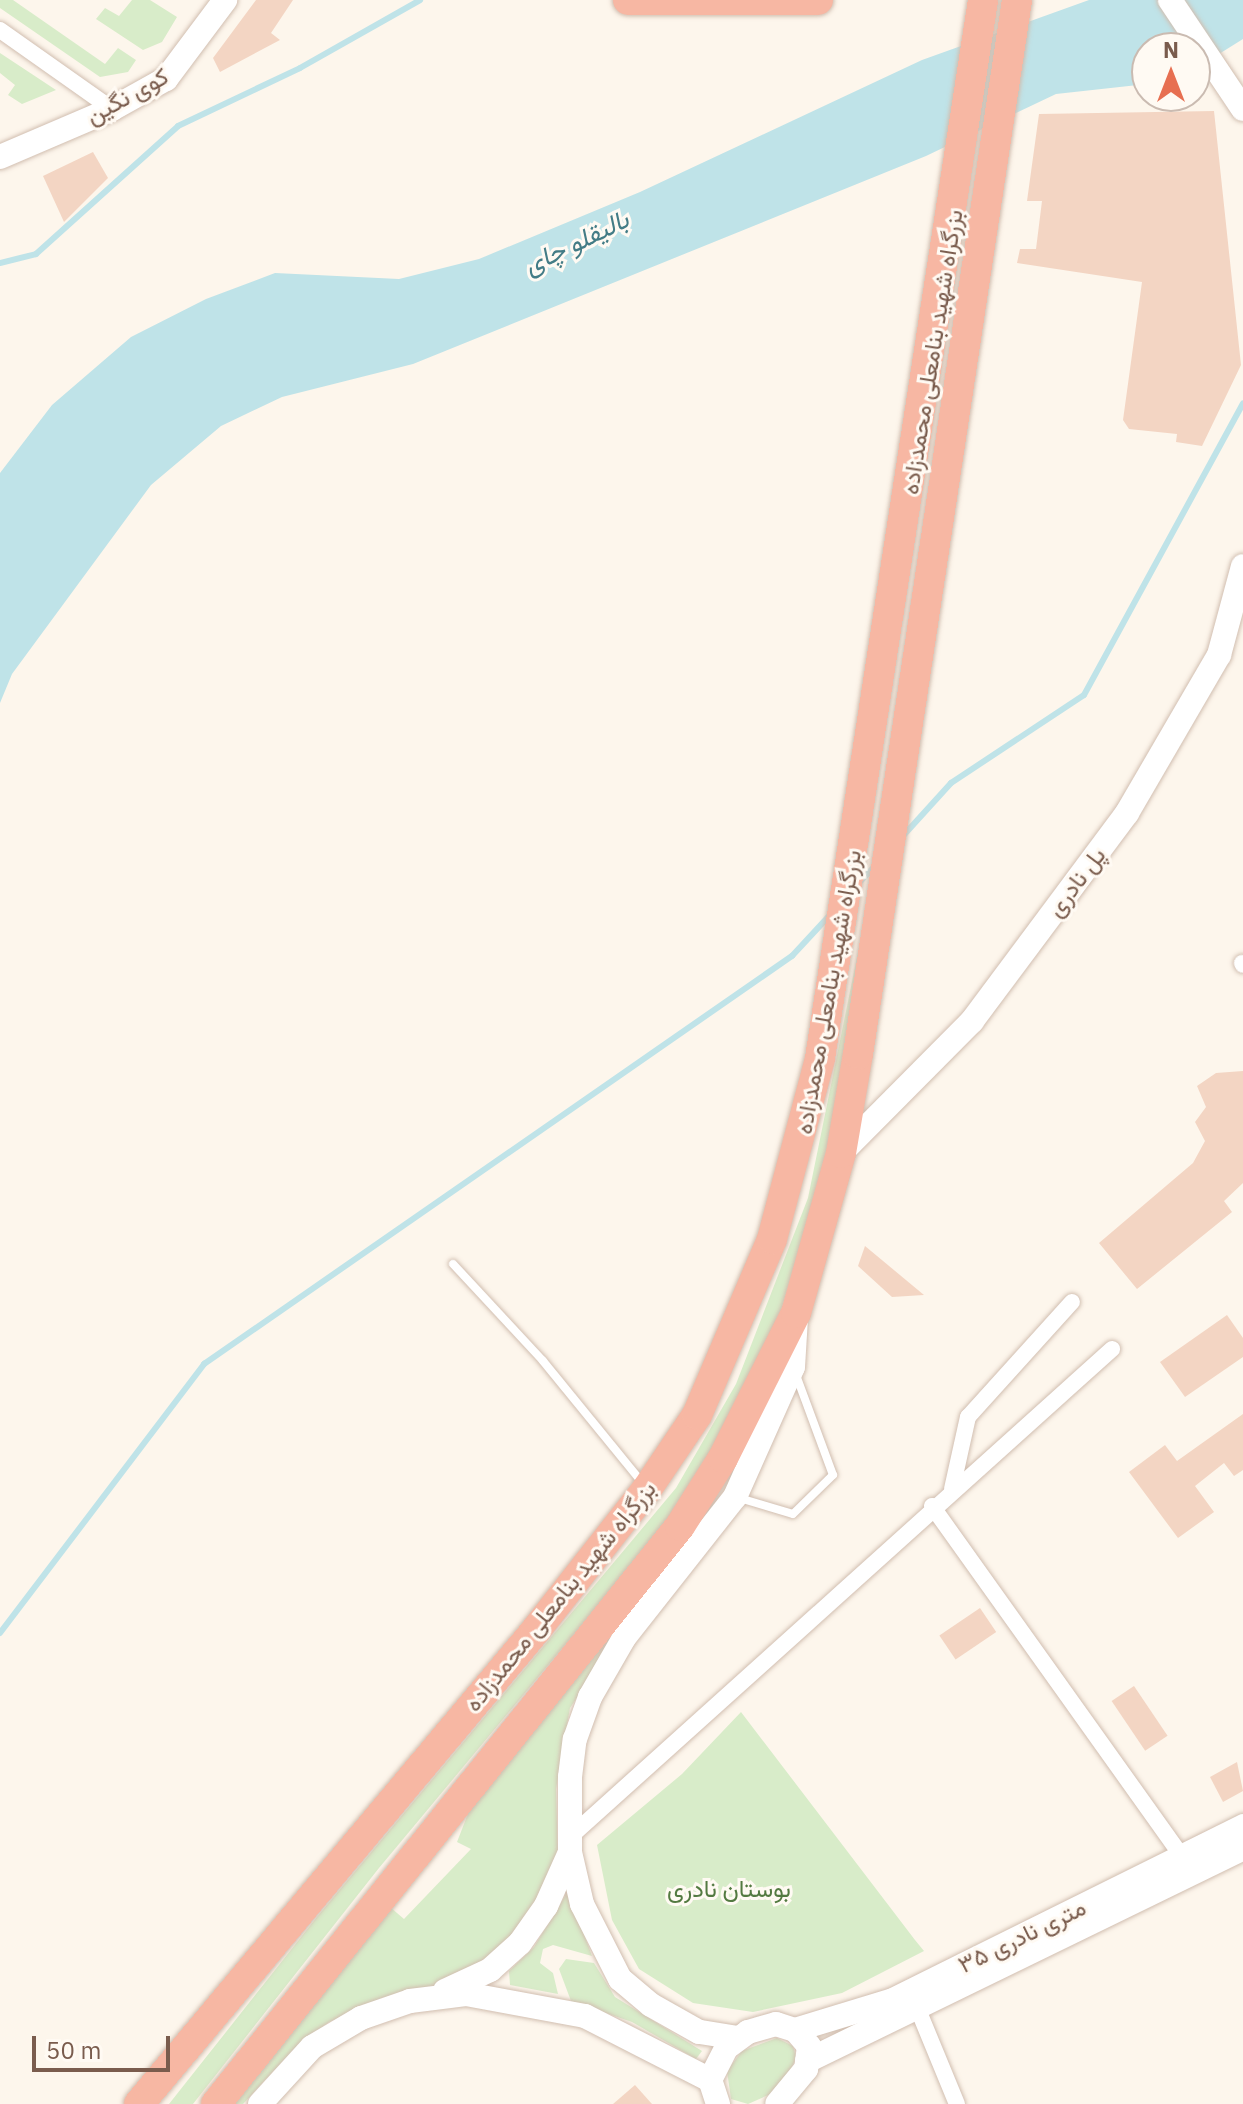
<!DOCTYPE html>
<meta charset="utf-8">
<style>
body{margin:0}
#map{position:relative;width:1243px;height:2104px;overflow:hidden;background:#fdf6ec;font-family:"IBM Plex Sans",Vazirmatn,sans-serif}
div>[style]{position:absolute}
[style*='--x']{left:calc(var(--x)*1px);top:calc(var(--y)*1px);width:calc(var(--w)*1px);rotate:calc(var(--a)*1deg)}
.green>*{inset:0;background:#d8ecc9}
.water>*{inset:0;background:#bfe3e8}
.stream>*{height:6px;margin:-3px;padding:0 3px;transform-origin:3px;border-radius:3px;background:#bfe3e8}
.building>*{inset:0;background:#f3d5c3;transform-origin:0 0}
.roads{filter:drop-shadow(0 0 2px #d1beb0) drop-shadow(0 0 2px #d1beb0)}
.lane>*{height:8px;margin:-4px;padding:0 4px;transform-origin:4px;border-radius:4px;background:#fff}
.street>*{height:16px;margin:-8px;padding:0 8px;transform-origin:8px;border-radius:8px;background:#fff}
.secondary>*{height:24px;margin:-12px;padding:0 12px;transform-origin:12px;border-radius:12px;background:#fff}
.highway>*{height:30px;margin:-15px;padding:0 15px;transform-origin:15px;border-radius:15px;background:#f7b7a3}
span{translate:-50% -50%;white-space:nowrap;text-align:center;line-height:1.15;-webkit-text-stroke:6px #fffaf3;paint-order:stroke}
.street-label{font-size:24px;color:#7a5c4d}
.park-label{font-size:24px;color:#537a41}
.water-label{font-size:26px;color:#437c86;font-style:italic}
.north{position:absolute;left:1131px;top:32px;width:80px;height:80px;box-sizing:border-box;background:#fffaf3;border:2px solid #cabbb1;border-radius:50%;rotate:0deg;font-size:22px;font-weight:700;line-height:32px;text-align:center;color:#7a5c4d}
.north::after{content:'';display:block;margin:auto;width:28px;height:36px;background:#e76f51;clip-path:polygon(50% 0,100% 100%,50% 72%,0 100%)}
.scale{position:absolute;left:32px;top:2036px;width:138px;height:36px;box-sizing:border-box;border:4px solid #7a5c4d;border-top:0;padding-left:10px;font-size:24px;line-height:28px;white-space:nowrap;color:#7a5c4d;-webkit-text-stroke:6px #fffaf3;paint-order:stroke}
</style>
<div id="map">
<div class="green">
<i style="clip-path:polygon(0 0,13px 0,105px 64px,118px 48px,136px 60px,128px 72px,100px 77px,0 8px)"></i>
<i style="clip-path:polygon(132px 0,150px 0,177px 17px,162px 42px,143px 50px,96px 19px,105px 8px,119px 16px)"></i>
<i style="clip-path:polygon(0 53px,56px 90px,22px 104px,8px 95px,15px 85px,0 73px)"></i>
<i style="clip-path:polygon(866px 913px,832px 1136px,777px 1324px,724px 1435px,664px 1526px,379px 1868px,193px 2104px,169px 2104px,317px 1917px,676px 1488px,736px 1384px,808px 1198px)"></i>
<i style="clip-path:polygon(659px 1577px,570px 1708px,556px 1789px,558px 1857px,542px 1895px,517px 1931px,487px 1963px,443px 1984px,399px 1995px,329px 2022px,292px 2051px,243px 2104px,232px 2104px,390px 1907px,404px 1919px,471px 1849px,457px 1842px,471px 1806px)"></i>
<i style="clip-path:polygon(741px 1712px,915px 1940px,924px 1951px,842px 1993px,753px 2012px,693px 2003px,639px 1969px,612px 1920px,597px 1845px,682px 1774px)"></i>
<i style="clip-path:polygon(568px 1891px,592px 1956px,553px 1945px,543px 1949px,540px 1963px,553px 1973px,558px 1994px,510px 1985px,509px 1971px,534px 1947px)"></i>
<i style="clip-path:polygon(566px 1959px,594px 1963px,615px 1997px,702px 2051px,696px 2059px,632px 2022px,571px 2001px,559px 1969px)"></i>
<i style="clip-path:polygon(777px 2038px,793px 2046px,796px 2057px,784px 2088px,748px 2104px,731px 2099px,727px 2071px,742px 2051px)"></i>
</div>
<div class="water">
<i style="clip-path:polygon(1089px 0,1243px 0,1243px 39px,1195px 69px,1195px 48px,1147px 48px,1147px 84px,1056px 94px,926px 156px,413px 364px,282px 397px,221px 426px,151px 485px,12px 674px,0 703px,0 473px,52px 405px,131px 337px,206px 299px,275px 273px,399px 279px,479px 259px,640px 192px,922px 60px)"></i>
</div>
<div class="stream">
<i style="--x:0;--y:263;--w:37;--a:-14"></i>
<i style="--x:36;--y:254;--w:191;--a:-42"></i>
<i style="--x:178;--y:126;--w:135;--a:-25.4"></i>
<i style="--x:300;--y:68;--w:138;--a:-29.5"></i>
<i style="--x:902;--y:837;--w:73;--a:-47.8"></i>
<i style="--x:951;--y:783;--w:159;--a:-33.5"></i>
<i style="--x:1084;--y:695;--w:332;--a:-61.4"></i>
<i style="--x:858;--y:884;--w:25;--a:-47"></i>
<i style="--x:0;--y:1633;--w:338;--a:-52.8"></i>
<i style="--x:204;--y:1364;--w:716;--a:-34.76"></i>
<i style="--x:792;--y:956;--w:54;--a:-47.2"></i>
</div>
<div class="building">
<i style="clip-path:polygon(256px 0,293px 0,271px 33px,280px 40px,220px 72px,213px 58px)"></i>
<i style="clip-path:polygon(1214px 111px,1241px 365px,1202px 446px,1176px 442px,1177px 434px,1129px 429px,1123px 420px,1142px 282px,1017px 263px,1020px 249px,1036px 249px,1042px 201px,1027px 201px,1039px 114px)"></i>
<i style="clip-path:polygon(93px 152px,108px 178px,64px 222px,43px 176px)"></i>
<i style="clip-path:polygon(1243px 1071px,1243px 1183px,1224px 1201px,1232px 1212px,1137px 1289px,1099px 1243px,1193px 1163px,1205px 1141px,1195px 1122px,1206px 1107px,1197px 1086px,1216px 1073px)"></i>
<i style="clip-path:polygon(865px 1246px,924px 1295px,892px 1297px,858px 1266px)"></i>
<i style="clip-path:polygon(1227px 1315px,1243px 1338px,1243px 1357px,1185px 1397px,1160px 1362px)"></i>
<i style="clip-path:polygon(1243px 1414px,1243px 1470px,1234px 1476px,1224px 1463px,1195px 1486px,1214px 1512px,1178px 1538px,1129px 1472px,1165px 1445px,1177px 1461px)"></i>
<i style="left:980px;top:1608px;width:29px;height:49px;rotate:56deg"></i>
<i style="left:1134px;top:1686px;width:60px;height:27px;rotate:56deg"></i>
<i style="clip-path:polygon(1237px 1762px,1243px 1791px,1223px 1802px,1210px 1777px)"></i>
<i style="clip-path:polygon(635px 2085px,652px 2104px,613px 2104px)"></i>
</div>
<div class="roads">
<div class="lane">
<i style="--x:453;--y:1264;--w:132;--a:47.1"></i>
<i style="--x:543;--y:1361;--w:160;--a:50.8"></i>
<i style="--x:736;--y:1497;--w:59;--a:16.6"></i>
<i style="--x:793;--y:1514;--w:56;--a:-44.3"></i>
<i style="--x:833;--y:1475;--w:107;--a:-110.3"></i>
</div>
<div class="street">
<i style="--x:0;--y:30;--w:137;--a:35.2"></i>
<i style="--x:1242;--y:963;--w:2;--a:63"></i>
<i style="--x:952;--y:1489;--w:74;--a:-77.5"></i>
<i style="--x:968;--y:1417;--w:155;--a:-47.9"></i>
<i style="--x:932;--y:1506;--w:430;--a:54.5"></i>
<i style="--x:571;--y:1836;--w:728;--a:-41.99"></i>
<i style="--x:917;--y:2007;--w:105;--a:67.6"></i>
</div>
<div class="secondary">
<i style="--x:1170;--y:0;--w:131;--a:56.2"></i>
<i style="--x:0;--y:157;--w:122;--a:-23.2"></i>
<i style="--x:112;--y:109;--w:62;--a:-29.1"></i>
<i style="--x:166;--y:79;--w:99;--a:-53.2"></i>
<i style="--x:841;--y:1153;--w:186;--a:-45.2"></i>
<i style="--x:972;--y:1021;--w:259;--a:-53.3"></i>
<i style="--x:1127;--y:813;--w:183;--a:-59.8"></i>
<i style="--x:1219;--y:655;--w:92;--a:-74.9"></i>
<i style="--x:445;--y:1991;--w:50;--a:-25"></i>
<i style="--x:490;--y:1970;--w:40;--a:-42"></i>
<i style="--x:520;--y:1943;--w:45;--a:-54.9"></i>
<i style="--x:546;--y:1906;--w:59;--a:-66"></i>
<i style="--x:795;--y:2030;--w:102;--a:-17"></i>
<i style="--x:893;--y:2000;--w:391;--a:-26.4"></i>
<i style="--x:738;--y:2038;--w:39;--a:-171"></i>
<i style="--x:699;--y:2032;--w:55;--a:-150.6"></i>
<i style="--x:651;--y:2005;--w:40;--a:-140"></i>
<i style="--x:620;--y:1979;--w:84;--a:-116.9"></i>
<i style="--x:582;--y:1904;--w:53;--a:-103"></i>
<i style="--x:570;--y:1852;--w:75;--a:-90"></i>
<i style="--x:570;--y:1777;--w:38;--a:-83"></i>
<i style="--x:575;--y:1739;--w:45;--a:-70.3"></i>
<i style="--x:590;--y:1697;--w:68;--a:-60"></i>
<i style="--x:624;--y:1638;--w:179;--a:-51.8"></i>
<i style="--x:735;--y:1497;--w:142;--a:-66"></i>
<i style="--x:793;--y:1367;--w:49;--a:-86.5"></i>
<i style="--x:807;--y:2061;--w:485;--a:-26"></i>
<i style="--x:260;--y:2104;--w:77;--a:-47.6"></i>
<i style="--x:312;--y:2047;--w:57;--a:-30.6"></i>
<i style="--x:361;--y:2018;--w:52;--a:-19.1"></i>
<i style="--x:410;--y:2001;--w:56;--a:-7.1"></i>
<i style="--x:466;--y:1994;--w:121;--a:10.5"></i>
<i style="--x:585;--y:2016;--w:140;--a:27.1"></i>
<i style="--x:718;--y:2104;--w:25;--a:-108"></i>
<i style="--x:710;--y:2080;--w:36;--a:-63"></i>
<i style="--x:726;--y:2048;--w:27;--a:-36"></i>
<i style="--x:748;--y:2032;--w:29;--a:-16"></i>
<i style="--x:776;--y:2024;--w:20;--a:18"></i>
<i style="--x:795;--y:2030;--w:21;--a:49"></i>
<i style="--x:809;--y:2046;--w:23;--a:97"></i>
<i style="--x:806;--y:2069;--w:45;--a:129.6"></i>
</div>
<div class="highway">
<i style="--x:628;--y:0;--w:190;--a:0"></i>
<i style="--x:139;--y:2104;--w:618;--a:-50.05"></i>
<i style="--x:536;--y:1630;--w:179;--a:-51.8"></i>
<i style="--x:647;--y:1489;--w:89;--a:-56"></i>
<i style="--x:697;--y:1415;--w:191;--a:-66.9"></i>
<i style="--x:772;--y:1239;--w:187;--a:-75.1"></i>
<i style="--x:820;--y:1058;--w:1070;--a:-81.24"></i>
<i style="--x:216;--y:2104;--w:741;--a:-51.24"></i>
<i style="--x:680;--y:1526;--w:80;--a:-57.7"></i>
<i style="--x:723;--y:1458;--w:162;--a:-63.3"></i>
<i style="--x:796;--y:1313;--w:166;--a:-74.3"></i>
<i style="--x:841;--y:1153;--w:100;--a:-80.3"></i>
<i style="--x:858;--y:1054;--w:1066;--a:-81.42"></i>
</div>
</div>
<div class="street-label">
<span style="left:127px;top:96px;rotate:-29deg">کوی نگین</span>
<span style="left:932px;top:352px;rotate:-81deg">بزرگراه شهید بنامعلی محمدزاده</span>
<span style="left:1076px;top:882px;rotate:-53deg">پل نادری</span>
<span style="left:828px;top:992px;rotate:-80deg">بزرگراه شهید بنامعلی محمدزاده</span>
<span style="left:560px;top:1596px;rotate:-51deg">بزرگراه شهید بنامعلی محمدزاده</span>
<span style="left:1022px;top:1936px;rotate:-26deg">۳۵ متری نادری</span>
</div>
<div class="park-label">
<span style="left:729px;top:1889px">بوستان نادری</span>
</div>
<div class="water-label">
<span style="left:576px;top:242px;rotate:-26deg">بالیقلو چای</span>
</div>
<div class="north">N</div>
<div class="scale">50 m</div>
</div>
